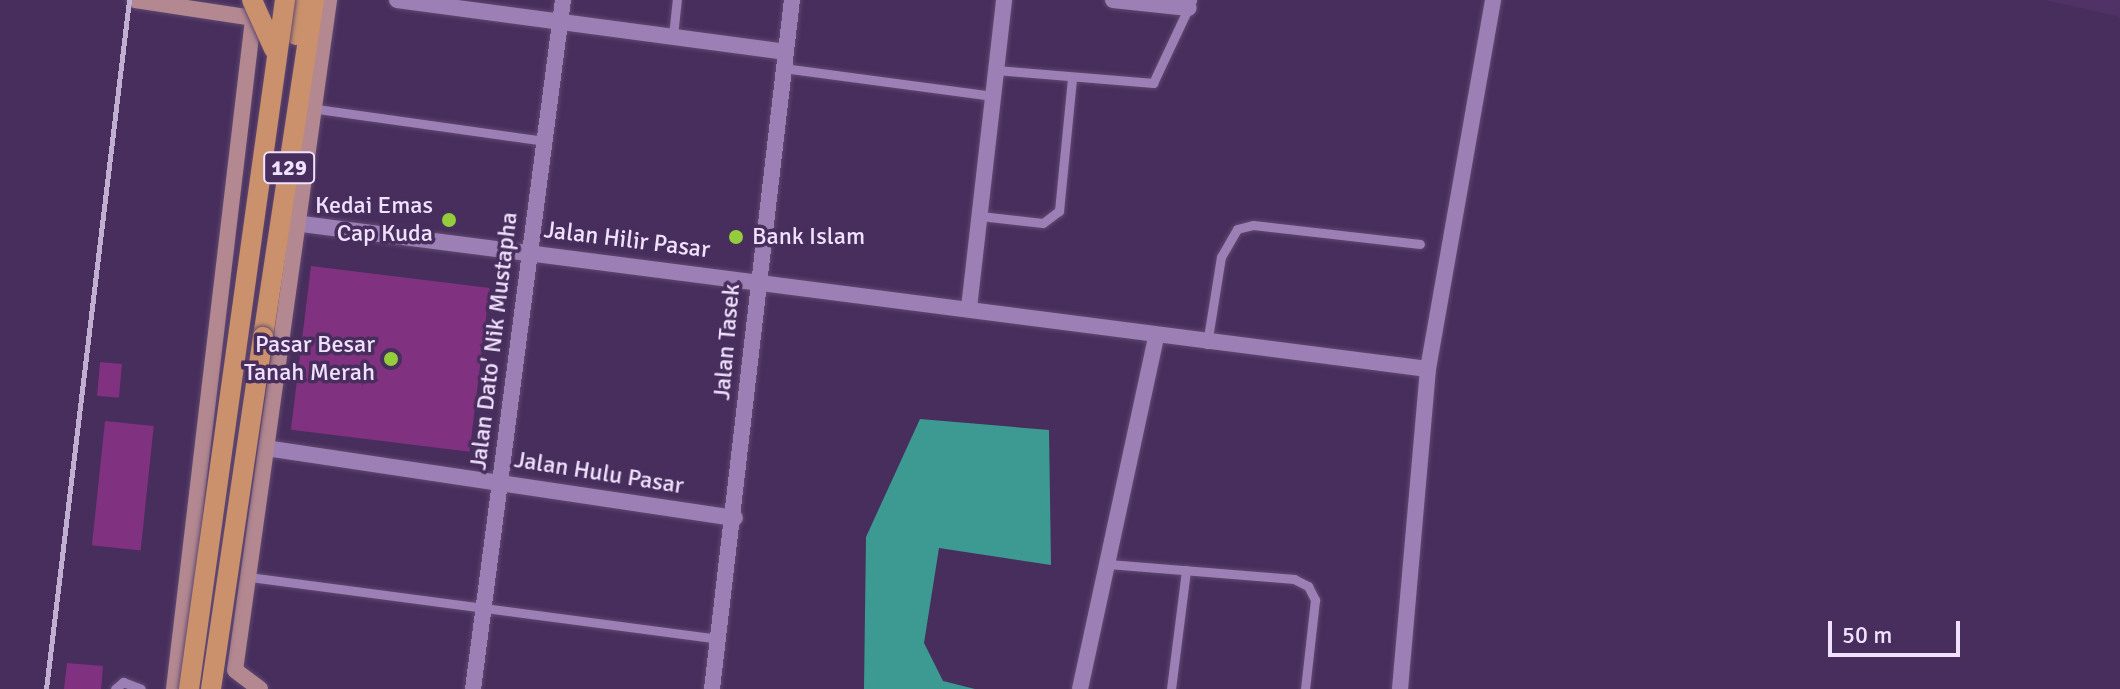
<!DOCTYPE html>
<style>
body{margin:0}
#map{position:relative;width:2120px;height:689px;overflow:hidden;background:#472e5c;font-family:Signika,sans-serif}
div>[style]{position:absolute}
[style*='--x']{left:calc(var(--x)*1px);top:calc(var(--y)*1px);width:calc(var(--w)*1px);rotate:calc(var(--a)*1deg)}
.built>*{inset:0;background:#503267}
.water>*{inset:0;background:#3d9a93}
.building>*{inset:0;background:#80317f;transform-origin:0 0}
.roads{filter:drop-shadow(0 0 2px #604971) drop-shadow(0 0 2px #604971)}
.lane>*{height:9px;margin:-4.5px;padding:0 4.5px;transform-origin:4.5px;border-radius:4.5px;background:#9c80b5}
.street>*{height:16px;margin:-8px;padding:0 8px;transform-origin:8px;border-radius:8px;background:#9c80b5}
.secondary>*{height:16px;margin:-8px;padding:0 8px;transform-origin:8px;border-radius:8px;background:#b38890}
.primary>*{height:20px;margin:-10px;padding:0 10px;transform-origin:10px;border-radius:10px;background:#ca916c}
.rail>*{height:5px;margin:-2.5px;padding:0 2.5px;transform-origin:2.5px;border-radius:2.5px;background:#c1afd1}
.bridges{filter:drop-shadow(0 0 2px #604971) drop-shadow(0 0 2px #604971)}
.primary-bridge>*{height:20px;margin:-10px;padding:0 10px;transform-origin:10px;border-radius:10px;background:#ca916c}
.dots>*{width:22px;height:22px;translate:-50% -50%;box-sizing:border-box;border:4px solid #472e5c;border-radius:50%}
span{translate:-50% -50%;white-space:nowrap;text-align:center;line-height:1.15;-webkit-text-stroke:7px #472e5c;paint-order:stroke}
.shield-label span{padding:2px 6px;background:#472e5c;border:2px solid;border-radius:6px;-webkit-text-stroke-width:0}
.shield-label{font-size:22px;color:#f0e1fe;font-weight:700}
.poi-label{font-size:24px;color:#f0e1fe}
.right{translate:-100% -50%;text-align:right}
.left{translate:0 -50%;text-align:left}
.street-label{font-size:24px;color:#f0e1fe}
.scale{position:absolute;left:1828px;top:621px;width:132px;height:36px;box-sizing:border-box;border:4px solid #f0e1fe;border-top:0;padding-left:10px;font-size:24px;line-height:28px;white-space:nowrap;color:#f0e1fe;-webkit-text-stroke:6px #472e5c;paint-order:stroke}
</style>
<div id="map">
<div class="built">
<i style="clip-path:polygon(2045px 0,2120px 0,2120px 17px)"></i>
</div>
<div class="water">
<i style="clip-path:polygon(920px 419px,1049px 430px,1051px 565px,939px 548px,924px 643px,943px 681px,975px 689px,864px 689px,866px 537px)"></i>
</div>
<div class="building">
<i style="left:311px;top:266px;width:180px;height:165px;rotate:7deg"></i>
<i style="left:100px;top:362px;width:22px;height:34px;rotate:5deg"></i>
<i style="left:105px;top:421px;width:49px;height:125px;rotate:6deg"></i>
<i style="clip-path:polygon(67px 663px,103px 666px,101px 689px,64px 689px)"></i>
</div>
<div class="roads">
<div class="lane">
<i style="--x:673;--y:36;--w:36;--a:-84"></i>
<i style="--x:783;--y:68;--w:212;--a:7.6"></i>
<i style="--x:996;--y:70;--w:158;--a:4.7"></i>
<i style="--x:1153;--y:83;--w:92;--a:-64.8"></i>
<i style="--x:317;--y:109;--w:230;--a:8"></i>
<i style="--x:980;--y:216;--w:63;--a:6.3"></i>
<i style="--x:1043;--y:223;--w:20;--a:-37"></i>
<i style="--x:1059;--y:211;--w:133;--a:-84.4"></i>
<i style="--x:1207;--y:344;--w:88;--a:-80.9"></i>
<i style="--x:1221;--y:257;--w:32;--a:-60"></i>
<i style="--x:1237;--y:229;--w:16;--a:-14"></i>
<i style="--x:1253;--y:225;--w:168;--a:6.5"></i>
<i style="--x:1108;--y:564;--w:187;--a:4.6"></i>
<i style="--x:1294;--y:579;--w:16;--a:27"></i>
<i style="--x:1308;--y:586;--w:16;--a:63"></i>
<i style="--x:1315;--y:600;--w:90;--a:96.4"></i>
<i style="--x:249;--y:577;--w:475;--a:7.5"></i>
<i style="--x:115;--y:689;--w:11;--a:-41"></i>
<i style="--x:123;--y:682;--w:19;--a:21"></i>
<i style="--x:1171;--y:689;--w:120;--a:-82.8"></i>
</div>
<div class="street">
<i style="--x:397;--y:0;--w:391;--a:7.6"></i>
<i style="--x:1113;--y:0;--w:76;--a:6"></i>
<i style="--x:302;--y:224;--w:1135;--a:7.34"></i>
<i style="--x:969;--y:308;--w:310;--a:-83.5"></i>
<i style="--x:266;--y:448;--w:474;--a:8.5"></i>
<i style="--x:473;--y:689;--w:695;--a:-82.56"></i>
<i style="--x:712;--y:689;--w:694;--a:-83.38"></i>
<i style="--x:1080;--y:689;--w:360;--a:-77.8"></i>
<i style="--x:1400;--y:689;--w:321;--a:-85"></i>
<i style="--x:1428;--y:369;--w:375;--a:-80"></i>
</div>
<div class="secondary">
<i style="--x:135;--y:0;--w:119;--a:8.7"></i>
<i style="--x:174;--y:689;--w:691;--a:-83.27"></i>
<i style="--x:260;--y:689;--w:31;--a:-143"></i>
<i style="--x:235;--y:670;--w:677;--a:-82.01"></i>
</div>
<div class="primary">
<i style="--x:296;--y:35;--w:35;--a:-87"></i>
<i style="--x:263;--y:337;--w:341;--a:-81.4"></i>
</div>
</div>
<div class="rail">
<i style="--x:46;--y:689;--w:694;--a:-83.13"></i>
</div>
<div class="bridges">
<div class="primary-bridge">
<i style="--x:252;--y:0;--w:54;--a:65.8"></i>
<i style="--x:189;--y:689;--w:696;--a:-82.07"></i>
<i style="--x:211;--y:689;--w:356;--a:-81.6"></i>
</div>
</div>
<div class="dots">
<i style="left:449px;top:220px;background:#95cc3b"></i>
<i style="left:736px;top:237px;background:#95cc3b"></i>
<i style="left:391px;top:359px;background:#95cc3b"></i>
</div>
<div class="shield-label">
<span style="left:289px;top:168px">129</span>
</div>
<div class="poi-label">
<span class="right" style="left:433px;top:220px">Kedai Emas<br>Cap Kuda</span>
<span class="left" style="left:752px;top:237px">Bank Islam</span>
<span class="right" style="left:375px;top:359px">Pasar Besar<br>Tanah Merah</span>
</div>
<div class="street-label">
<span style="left:627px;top:240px;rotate:7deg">Jalan Hilir Pasar</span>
<span style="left:494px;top:341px;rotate:-83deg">Jalan Dato' Nik Mustapha</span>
<span style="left:727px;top:342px;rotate:-85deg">Jalan Tasek</span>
<span style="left:599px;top:473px;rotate:9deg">Jalan Hulu Pasar</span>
</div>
<div class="scale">50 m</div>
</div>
